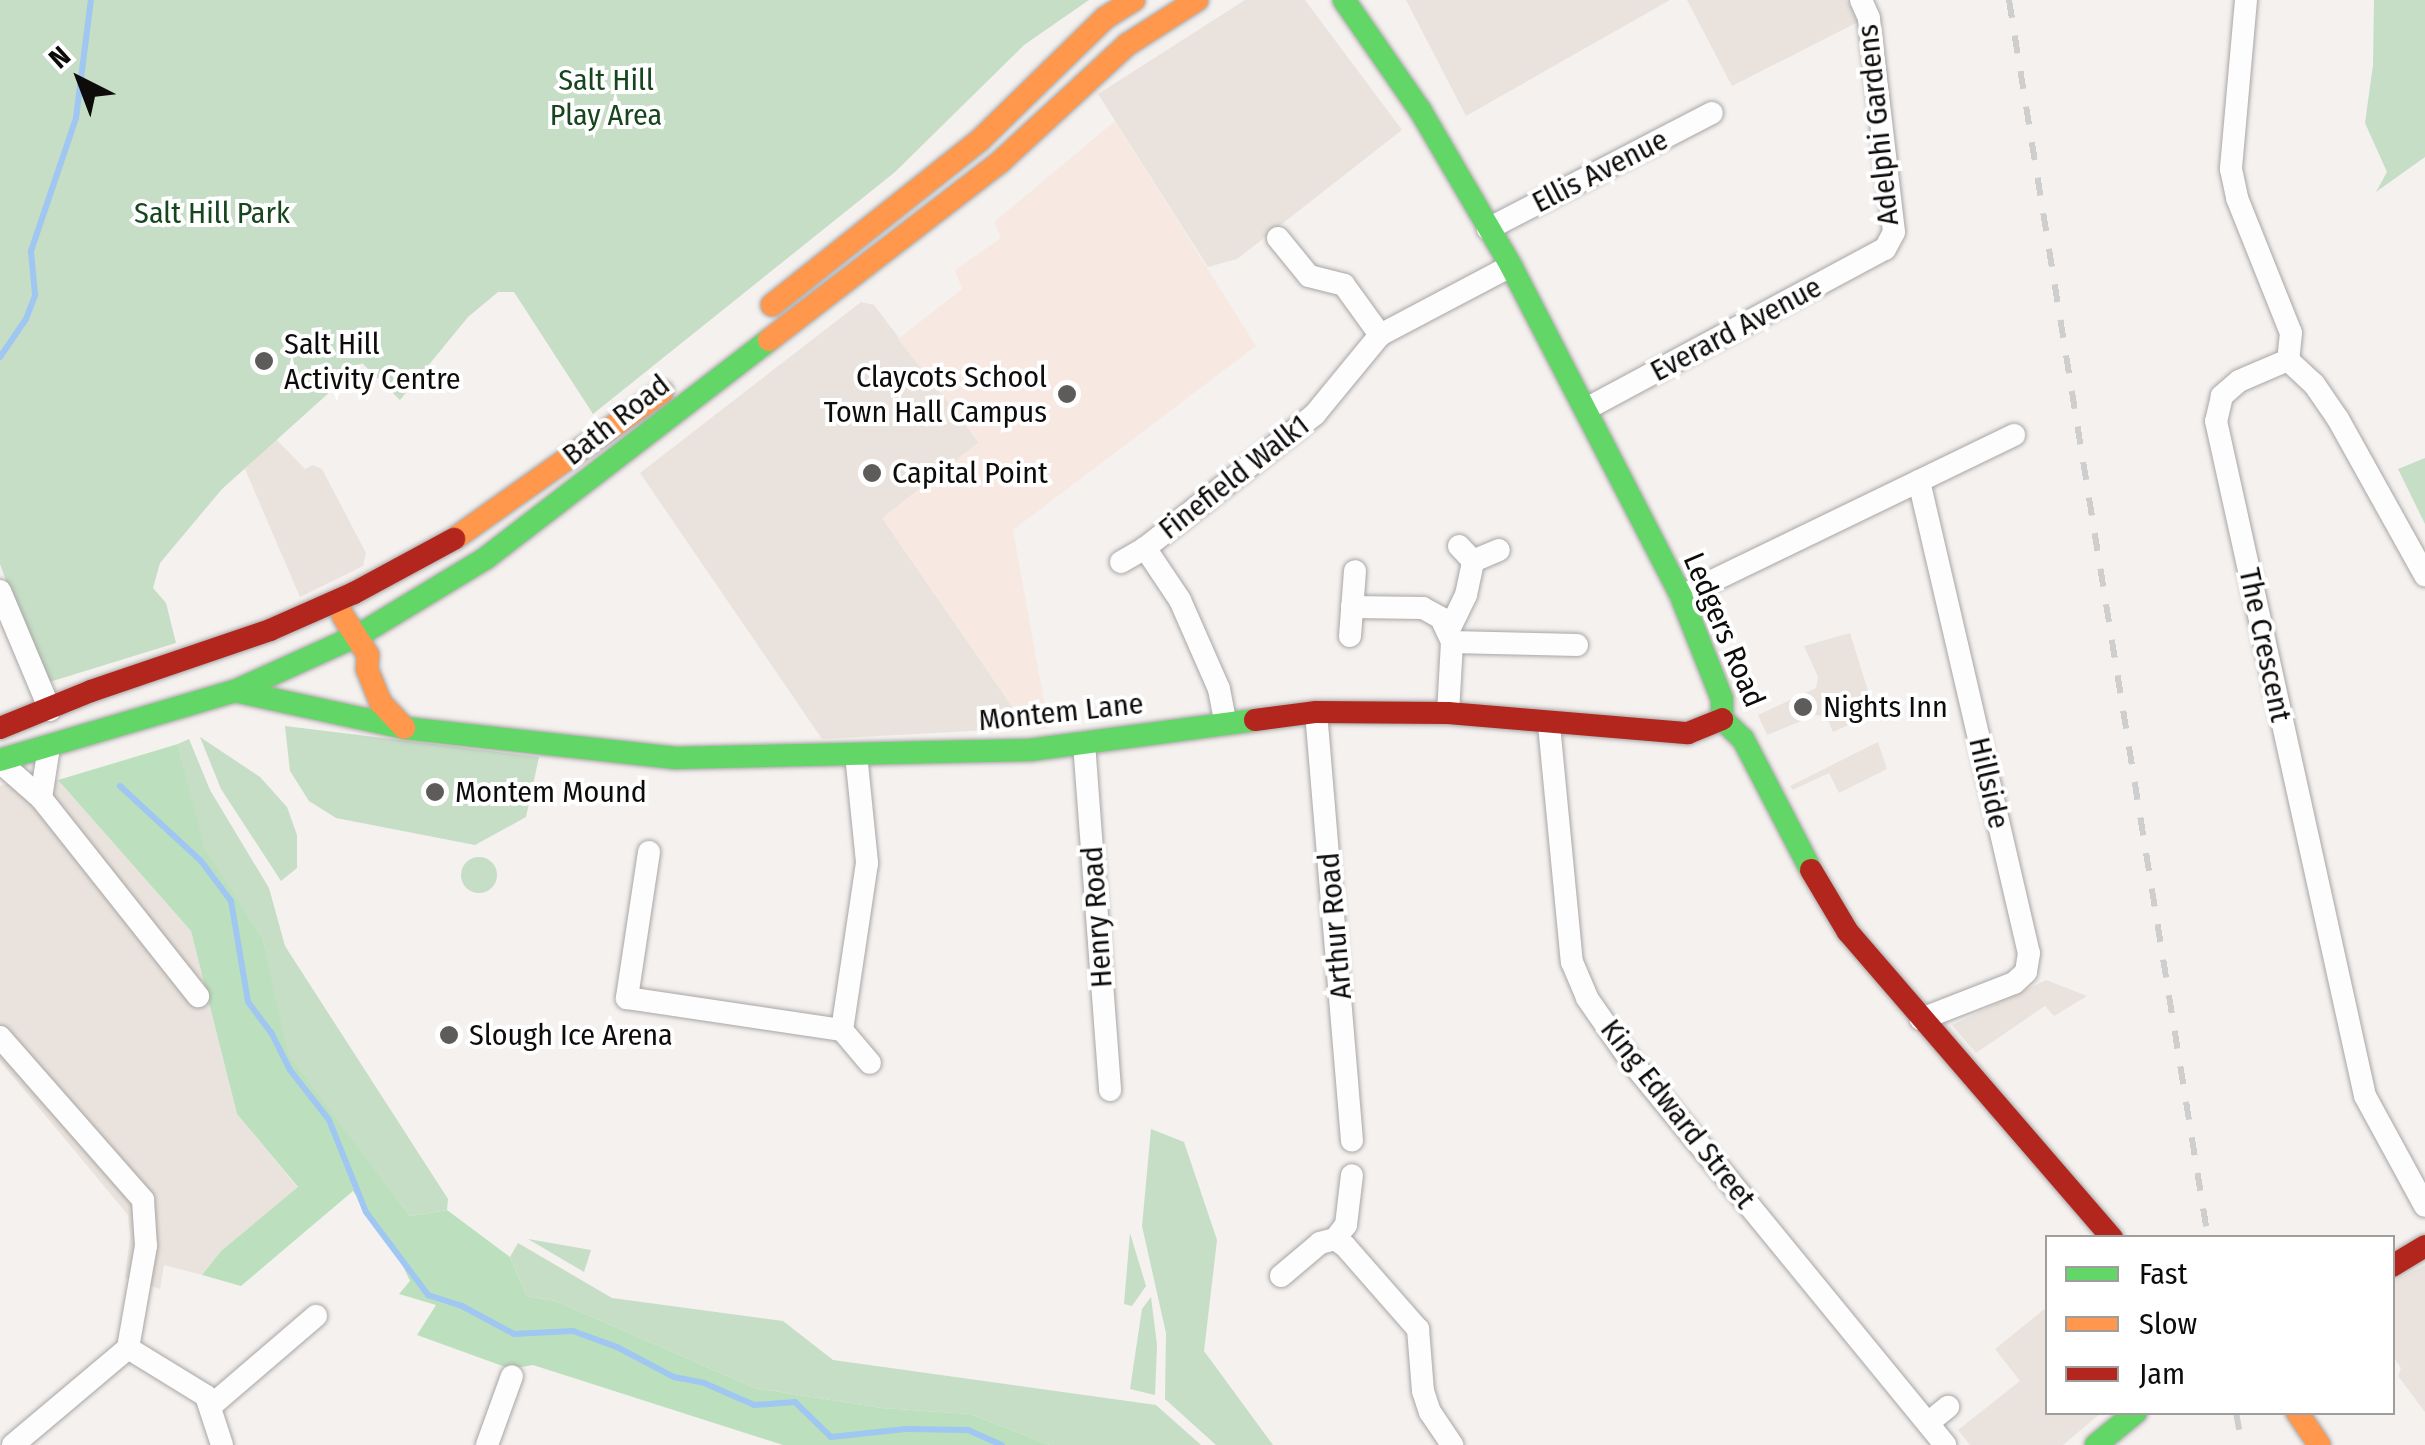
<!DOCTYPE html>
<style>
body{margin:0}
#map{position:relative;width:2425px;height:1445px;overflow:hidden;background:#f4f1ef;font-family:"Fira Sans Condensed",sans-serif}
div>[style]{position:absolute}
[style*='--x']{left:calc(var(--x)*1px);top:calc(var(--y)*1px);width:calc(var(--w)*1px);rotate:calc(var(--a)*1deg)}
.built>*{inset:0;background:#eae3dd}
.education>*{inset:0;background:#f7e9e2}
.green>*{inset:0;background:#c6ddc6}
.round{border-radius:50%}
.forest>*{inset:0;background:#bce0be}
.stream>*{height:6px;margin:-3px;padding:0 3px;transform-origin:3px;border-radius:3px;background:#9fc7f2}
.roads{filter:drop-shadow(0 0 2px #a8a6a5) drop-shadow(0 0 2px #a8a6a5)}
.street>*{height:22px;margin:-11px;padding:0 11px;transform-origin:11px;border-radius:11px;background:#fdfdfd}
.fast>*{height:22px;margin:-11px;padding:0 11px;transform-origin:11px;border-radius:11px;background:#63d668}
.slow>*{height:22px;margin:-11px;padding:0 11px;transform-origin:11px;border-radius:11px;background:#ff974d}
.jam>*{height:22px;margin:-11px;padding:0 11px;transform-origin:11px;border-radius:11px;background:#b3261e}
.rail>*{height:6px;margin-top:-3px;transform-origin:0;background:repeating-linear-gradient(90deg,#cfcece 0 18px,transparent 0 36px)}
.dots>*{width:28px;height:28px;translate:-50% -50%;box-sizing:border-box;border:5px solid #fff;border-radius:50%}
span{translate:-50% -50%;white-space:nowrap;text-align:center;line-height:1.15;-webkit-text-stroke:8px #fff;paint-order:stroke}
.park-label{font-size:30px;color:#16451e}
.street-label{font-size:30px;color:#0e0c0b}
.poi-label{font-size:30px;color:#0e0c0b}
.left{translate:0 -50%;text-align:left}
.right{translate:-100% -50%;text-align:right}
.legend{position:absolute;left:2045px;top:1235px;width:350px;height:180px;box-sizing:border-box;background:#fff;border:2px solid #9f9e9d;margin:0;padding:12px 18px;list-style:none;font-size:30px;color:#0e0c0b}
.legend li{display:flex;align-items:center;gap:20px;height:50px}
.legend b{width:50px;border:2px solid #9f9e9d}
.north{position:absolute;left:30px;top:30px;width:100px;height:100px;-webkit-text-stroke:8px #fff;paint-order:stroke;rotate:318deg;font-size:28px;font-weight:700;line-height:40px;text-align:center;color:#0e0c0b}
.north::after{content:'';display:block;margin:auto;width:35px;height:45px;background:#0e0c0b;clip-path:polygon(50% 0,100% 100%,50% 72%,0 100%)}
</style>
<div id="map">
<div class="built">
<i style="clip-path:polygon(1245px 0,1305px 0,1402px 130px,1237px 259px,1208px 267px,1098px 94px)"></i>
<i style="clip-path:polygon(1406px 0,1670px 0,1466px 116px)"></i>
<i style="clip-path:polygon(1687px 0,1847px 0,1858px 22px,1732px 86px)"></i>
<i style="clip-path:polygon(861px 302px,874px 305px,979px 443px,883px 519px,1027px 728px,822px 739px,640px 473px)"></i>
<i style="clip-path:polygon(276px 439px,305px 469px,312px 465px,322px 469px,366px 553px,363px 566px,300px 597px,245px 469px)"></i>
<i style="clip-path:polygon(1850px 633px,1875px 713px,1833px 732px,1826px 716px,1816px 715px,1767px 735px,1758px 715px,1816px 688px,1818px 677px,1804px 646px)"></i>
<i style="clip-path:polygon(1878px 742px,1887px 769px,1839px 793px,1829px 773px,1793px 790px,1790px 786px)"></i>
<i style="clip-path:polygon(35px 775px,58px 780px,191px 931px,237px 1114px,298px 1188px,221px 1251px,202px 1275px,164px 1265px,160px 1289px,125px 1277px,130px 1238px,128px 1215px,0 1061px,0 786px)"></i>
<i style="clip-path:polygon(2046px 980px,2087px 996px,2054px 1016px,2045px 1006px,1976px 1053px,1952px 1025px)"></i>
<i style="clip-path:polygon(2425px 1265px,2425px 1412px,2398px 1376px,2401px 1368px,2393px 1356px,2392px 1282px)"></i>
<i style="clip-path:polygon(2047px 1307px,2048px 1412px,2101px 1413px,2063px 1445px,1970px 1445px,1958px 1430px,2020px 1381px,1995px 1349px)"></i>
</div>
<div class="education">
<i style="clip-path:polygon(1115px 121px,1256px 346px,1013px 530px,1049px 729px,1027px 728px,882px 518px,979px 442px,898px 339px,962px 289px,955px 270px,1001px 238px,994px 222px)"></i>
</div>
<div class="green">
<i style="clip-path:polygon(0 0,1089px 0,1024px 45px,895px 172px,593px 414px,514px 292px,498px 292px,468px 317px,400px 400px,362px 363px,222px 489px,160px 563px,153px 588px,166px 603px,176px 643px,43px 684px,0 564px)"></i>
<i style="clip-path:polygon(2374px 0,2425px 0,2425px 157px,2376px 192px,2387px 172px,2365px 123px,2373px 65px)"></i>
<i style="clip-path:polygon(2425px 458px,2425px 524px,2398px 469px)"></i>
<i style="clip-path:polygon(285px 726px,539px 757px,526px 817px,475px 845px,336px 818px,309px 801px,290px 771px)"></i>
<i style="clip-path:polygon(200px 737px,260px 777px,287px 807px,297px 835px,297px 868px,281px 881px,221px 789px)"></i>
<i style="clip-path:polygon(189px 739px,210px 790px,269px 888px,285px 946px,448px 1199px,447px 1210px,410px 1216px,287px 1055px,263px 939px,203px 847px,178px 744px)"></i>
<i class="round" style="left:461px;top:857px;width:36px;height:36px"></i>
<i style="clip-path:polygon(1151px 1129px,1184px 1142px,1217px 1240px,1204px 1351px,1273px 1445px,1216px 1445px,1165px 1399px,1166px 1333px,1142px 1226px)"></i>
<i style="clip-path:polygon(1130px 1233px,1146px 1286px,1132px 1306px,1124px 1304px)"></i>
<i style="clip-path:polygon(528px 1239px,591px 1250px,584px 1272px)"></i>
<i style="clip-path:polygon(518px 1243px,612px 1298px,783px 1321px,833px 1360px,1156px 1405px,1201px 1445px,1050px 1445px,970px 1414px,882px 1408px,755px 1388px,556px 1301px,527px 1296px,510px 1257px)"></i>
<i style="clip-path:polygon(1151px 1297px,1157px 1345px,1155px 1395px,1130px 1389px,1142px 1309px)"></i>
</div>
<div class="forest">
<i style="clip-path:polygon(178px 744px,204px 847px,263px 939px,288px 1055px,410px 1216px,447px 1210px,510px 1257px,527px 1296px,556px 1301px,755px 1388px,882px 1408px,970px 1414px,1050px 1445px,783px 1445px,533px 1365px,511px 1369px,417px 1335px,436px 1305px,399px 1294px,410px 1281px,402px 1264px,353px 1191px,241px 1286px,202px 1275px,221px 1251px,298px 1187px,237px 1114px,191px 931px,58px 780px)"></i>
</div>
<div class="stream">
<i style="--x:0;--y:357;--w:46;--a:-55.6"></i>
<i style="--x:26;--y:319;--w:26;--a:-69"></i>
<i style="--x:35;--y:295;--w:44;--a:-95.2"></i>
<i style="--x:31;--y:251;--w:140;--a:-71.3"></i>
<i style="--x:76;--y:118;--w:119;--a:-82.8"></i>
<i style="--x:120;--y:786;--w:110;--a:42.8"></i>
<i style="--x:201;--y:861;--w:50;--a:53.1"></i>
<i style="--x:231;--y:901;--w:102;--a:80.4"></i>
<i style="--x:248;--y:1002;--w:38;--a:53"></i>
<i style="--x:271;--y:1032;--w:42;--a:63.4"></i>
<i style="--x:290;--y:1070;--w:63;--a:52"></i>
<i style="--x:329;--y:1120;--w:99;--a:68.1"></i>
<i style="--x:366;--y:1212;--w:104;--a:53.2"></i>
<i style="--x:428;--y:1295;--w:36;--a:18"></i>
<i style="--x:462;--y:1306;--w:59;--a:28.3"></i>
<i style="--x:514;--y:1334;--w:59;--a:-2.9"></i>
<i style="--x:573;--y:1331;--w:47;--a:20"></i>
<i style="--x:617;--y:1347;--w:64;--a:27.8"></i>
<i style="--x:674;--y:1377;--w:31;--a:11"></i>
<i style="--x:704;--y:1383;--w:55;--a:23.7"></i>
<i style="--x:754;--y:1405;--w:41;--a:-4.2"></i>
<i style="--x:795;--y:1402;--w:50;--a:44.2"></i>
<i style="--x:831;--y:1437;--w:75;--a:-6.1"></i>
<i style="--x:906;--y:1429;--w:62;--a:0.9"></i>
<i style="--x:968;--y:1430;--w:37;--a:24"></i>
</div>
<div class="roads">
<div class="street">
<i style="--x:2246;--y:0;--w:170;--a:95.1"></i>
<i style="--x:2231;--y:169;--w:30;--a:78"></i>
<i style="--x:2237;--y:198;--w:145;--a:68.2"></i>
<i style="--x:2291;--y:333;--w:27;--a:96"></i>
<i style="--x:1488;--y:229;--w:252;--a:-27.4"></i>
<i style="--x:1278;--y:238;--w:49;--a:50.8"></i>
<i style="--x:1309;--y:276;--w:36;--a:14"></i>
<i style="--x:1344;--y:285;--w:62;--a:54.2"></i>
<i style="--x:2288;--y:360;--w:53;--a:156.8"></i>
<i style="--x:2239;--y:381;--w:23;--a:139"></i>
<i style="--x:2222;--y:396;--w:26;--a:103"></i>
<i style="--x:2216;--y:421;--w:691;--a:77.55"></i>
<i style="--x:2365;--y:1096;--w:125;--a:61.4"></i>
<i style="--x:2288;--y:360;--w:35;--a:43"></i>
<i style="--x:2314;--y:384;--w:42;--a:55.6"></i>
<i style="--x:2338;--y:419;--w:179;--a:60.9"></i>
<i style="--x:1586;--y:409;--w:339;--a:-28.2"></i>
<i style="--x:1885;--y:249;--w:19;--a:-62"></i>
<i style="--x:1894;--y:232;--w:215;--a:-96.7"></i>
<i style="--x:1869;--y:18;--w:20;--a:-114"></i>
<i style="--x:1919;--y:481;--w:485;--a:76.9"></i>
<i style="--x:2029;--y:953;--w:19;--a:99"></i>
<i style="--x:2026;--y:972;--w:16;--a:137"></i>
<i style="--x:2014;--y:983;--w:100;--a:158.8"></i>
<i style="--x:1459;--y:546;--w:21;--a:47"></i>
<i style="--x:1473;--y:561;--w:28;--a:-23"></i>
<i style="--x:1121;--y:562;--w:28;--a:-30"></i>
<i style="--x:0;--y:591;--w:129;--a:67.2"></i>
<i style="--x:1681;--y:596;--w:370;--a:-25.8"></i>
<i style="--x:1352;--y:607;--w:71;--a:0.8"></i>
<i style="--x:1423;--y:608;--w:21;--a:29"></i>
<i style="--x:1441;--y:618;--w:26;--a:65"></i>
<i style="--x:1452;--y:642;--w:71;--a:93.2"></i>
<i style="--x:1448;--y:632;--w:41;--a:-64.1"></i>
<i style="--x:1466;--y:595;--w:35;--a:-78"></i>
<i style="--x:1350;--y:636;--w:65;--a:-85.6"></i>
<i style="--x:1452;--y:642;--w:125;--a:1.4"></i>
<i style="--x:1316;--y:712;--w:430;--a:85.2"></i>
<i style="--x:1225;--y:720;--w:32;--a:-101"></i>
<i style="--x:1219;--y:689;--w:97;--a:-113.7"></i>
<i style="--x:1180;--y:600;--w:63;--a:-123.9"></i>
<i style="--x:1145;--y:548;--w:216;--a:-38.2"></i>
<i style="--x:1315;--y:414;--w:102;--a:-50.6"></i>
<i style="--x:1380;--y:335;--w:148;--a:-27.8"></i>
<i style="--x:1549;--y:725;--w:238;--a:84.5"></i>
<i style="--x:1572;--y:962;--w:39;--a:67"></i>
<i style="--x:1587;--y:998;--w:77;--a:55.1"></i>
<i style="--x:1631;--y:1061;--w:496;--a:50.7"></i>
<i style="--x:1084;--y:743;--w:348;--a:85.7"></i>
<i style="--x:856;--y:754;--w:110;--a:84.2"></i>
<i style="--x:867;--y:863;--w:169;--a:98.5"></i>
<i style="--x:842;--y:1030;--w:43;--a:49.7"></i>
<i style="--x:0;--y:762;--w:55;--a:41.3"></i>
<i style="--x:41;--y:798;--w:253;--a:51.6"></i>
<i style="--x:41;--y:798;--w:52;--a:-81.1"></i>
<i style="--x:649;--y:852;--w:148;--a:98.6"></i>
<i style="--x:627;--y:998;--w:217;--a:8.5"></i>
<i style="--x:0;--y:1037;--w:217;--a:48.7"></i>
<i style="--x:143;--y:1200;--w:46;--a:86.3"></i>
<i style="--x:146;--y:1246;--w:104;--a:100"></i>
<i style="--x:1335;--y:1239;--w:18;--a:-52"></i>
<i style="--x:1346;--y:1225;--w:50;--a:-83.2"></i>
<i style="--x:1281;--y:1276;--w:51;--a:-40.2"></i>
<i style="--x:1320;--y:1243;--w:16;--a:-15"></i>
<i style="--x:1335;--y:1239;--w:12;--a:35"></i>
<i style="--x:1345;--y:1246;--w:111;--a:48.7"></i>
<i style="--x:1418;--y:1329;--w:62;--a:85.4"></i>
<i style="--x:1423;--y:1391;--w:22;--a:72"></i>
<i style="--x:1430;--y:1412;--w:40;--a:56"></i>
<i style="--x:212;--y:1405;--w:137;--a:-40.6"></i>
<i style="--x:1928;--y:1423;--w:26;--a:-39"></i>
<i style="--x:13;--y:1445;--w:150;--a:-40.1"></i>
<i style="--x:128;--y:1348;--w:92;--a:31.6"></i>
<i style="--x:206;--y:1396;--w:52;--a:71.9"></i>
<i style="--x:487;--y:1445;--w:73;--a:-70.1"></i>
</div>
<div class="fast">
<i style="--x:1344;--y:0;--w:134;--a:55.4"></i>
<i style="--x:1420;--y:110;--w:181;--a:59.7"></i>
<i style="--x:1511;--y:266;--w:371;--a:62.7"></i>
<i style="--x:1681;--y:596;--w:111;--a:68.3"></i>
<i style="--x:1722;--y:699;--w:20;--a:90"></i>
<i style="--x:1722;--y:719;--w:29;--a:44"></i>
<i style="--x:1743;--y:739;--w:148;--a:62.6"></i>
<i style="--x:235;--y:691;--w:173;--a:12.3"></i>
<i style="--x:404;--y:728;--w:273;--a:6.3"></i>
<i style="--x:675;--y:758;--w:355;--a:-1.3"></i>
<i style="--x:1030;--y:750;--w:227;--a:-7.6"></i>
<i style="--x:0;--y:760;--w:245;--a:-16.4"></i>
<i style="--x:235;--y:691;--w:136;--a:-24.3"></i>
<i style="--x:359;--y:635;--w:149;--a:-31.2"></i>
<i style="--x:486;--y:558;--w:357;--a:-37.6"></i>
<i style="--x:2096;--y:1445;--w:52;--a:-39.5"></i>
</div>
<div class="slow">
<i style="--x:772;--y:305;--w:264;--a:-38.4"></i>
<i style="--x:979;--y:141;--w:176;--a:-44.3"></i>
<i style="--x:1105;--y:18;--w:34;--a:-32"></i>
<i style="--x:769;--y:340;--w:292;--a:-37.6"></i>
<i style="--x:1000;--y:162;--w:174;--a:-42.7"></i>
<i style="--x:1128;--y:44;--w:82;--a:-32.5"></i>
<i style="--x:454;--y:539;--w:255;--a:-35.3"></i>
<i style="--x:343;--y:616;--w:46;--a:57.3"></i>
<i style="--x:368;--y:655;--w:14;--a:94"></i>
<i style="--x:367;--y:669;--w:37;--a:68"></i>
<i style="--x:381;--y:703;--w:34;--a:47"></i>
<i style="--x:2297;--y:1412;--w:40;--a:56"></i>
</div>
<div class="jam">
<i style="--x:1255;--y:720;--w:62;--a:-7.5"></i>
<i style="--x:1316;--y:712;--w:132;--a:0.4"></i>
<i style="--x:1448;--y:713;--w:241;--a:4.8"></i>
<i style="--x:1688;--y:733;--w:37;--a:-22"></i>
<i style="--x:0;--y:728;--w:98;--a:-22.1"></i>
<i style="--x:91;--y:691;--w:189;--a:-18.8"></i>
<i style="--x:270;--y:630;--w:92;--a:-23.8"></i>
<i style="--x:354;--y:593;--w:114;--a:-28.4"></i>
<i style="--x:1811;--y:870;--w:72;--a:59.2"></i>
<i style="--x:1848;--y:932;--w:404;--a:49.2"></i>
<i style="--x:2392;--y:1266;--w:39;--a:-31"></i>
</div>
</div>
<div class="rail">
<i style="--x:2009;--y:0;--w:1254;--a:80.87"></i>
<i style="--x:2236;--y:1412;--w:34;--a:80"></i>
</div>
<div class="dots">
<i style="left:264px;top:361px;background:#5e5c5b"></i>
<i style="left:1067px;top:394px;background:#5e5c5b"></i>
<i style="left:872px;top:473px;background:#5e5c5b"></i>
<i style="left:1803px;top:707px;background:#5e5c5b"></i>
<i style="left:435px;top:792px;background:#5e5c5b"></i>
<i style="left:449px;top:1035px;background:#5e5c5b"></i>
</div>
<div class="park-label">
<span style="left:606px;top:97px">Salt Hill<br>Play Area</span>
<span style="left:212px;top:213px">Salt Hill Park</span>
</div>
<div class="street-label">
<span style="left:1878px;top:125px;rotate:-96deg">Adelphi Gardens</span>
<span style="left:1600px;top:171px;rotate:-27deg">Ellis Avenue</span>
<span style="left:1736px;top:329px;rotate:-28deg">Everard Avenue</span>
<span style="left:616px;top:420px;rotate:-38deg">Bath Road</span>
<span style="left:1234px;top:477px;rotate:-38deg">Finefield Walk1</span>
<span style="left:1724px;top:630px;rotate:67deg">Ledgers Road</span>
<span style="left:2265px;top:645px;rotate:78deg">The Crescent</span>
<span style="left:1061px;top:712px;rotate:-6deg">Montem Lane</span>
<span style="left:1989px;top:783px;rotate:77deg">Hillside</span>
<span style="left:1097px;top:917px;rotate:-94deg">Henry Road</span>
<span style="left:1335px;top:926px;rotate:-95deg">Arthur Road</span>
<span style="left:1678px;top:1114px;rotate:52deg">King Edward Street</span>
</div>
<div class="poi-label">
<span class="left" style="left:284px;top:361px">Salt Hill<br>Activity Centre</span>
<span class="right" style="left:1047px;top:394px">Claycots School<br>Town Hall Campus</span>
<span class="left" style="left:892px;top:473px">Capital Point</span>
<span class="left" style="left:1823px;top:707px">Nights Inn</span>
<span class="left" style="left:455px;top:792px">Montem Mound</span>
<span class="left" style="left:469px;top:1035px">Slough Ice Arena</span>
</div>
<ul class="legend">
<li><b style="height:12px;background:#63d668"></b>Fast</li>
<li><b style="height:12px;background:#ff974d"></b>Slow</li>
<li><b style="height:12px;background:#b3261e"></b>Jam</li>
</ul>
<div class="north">N</div>
</div>
